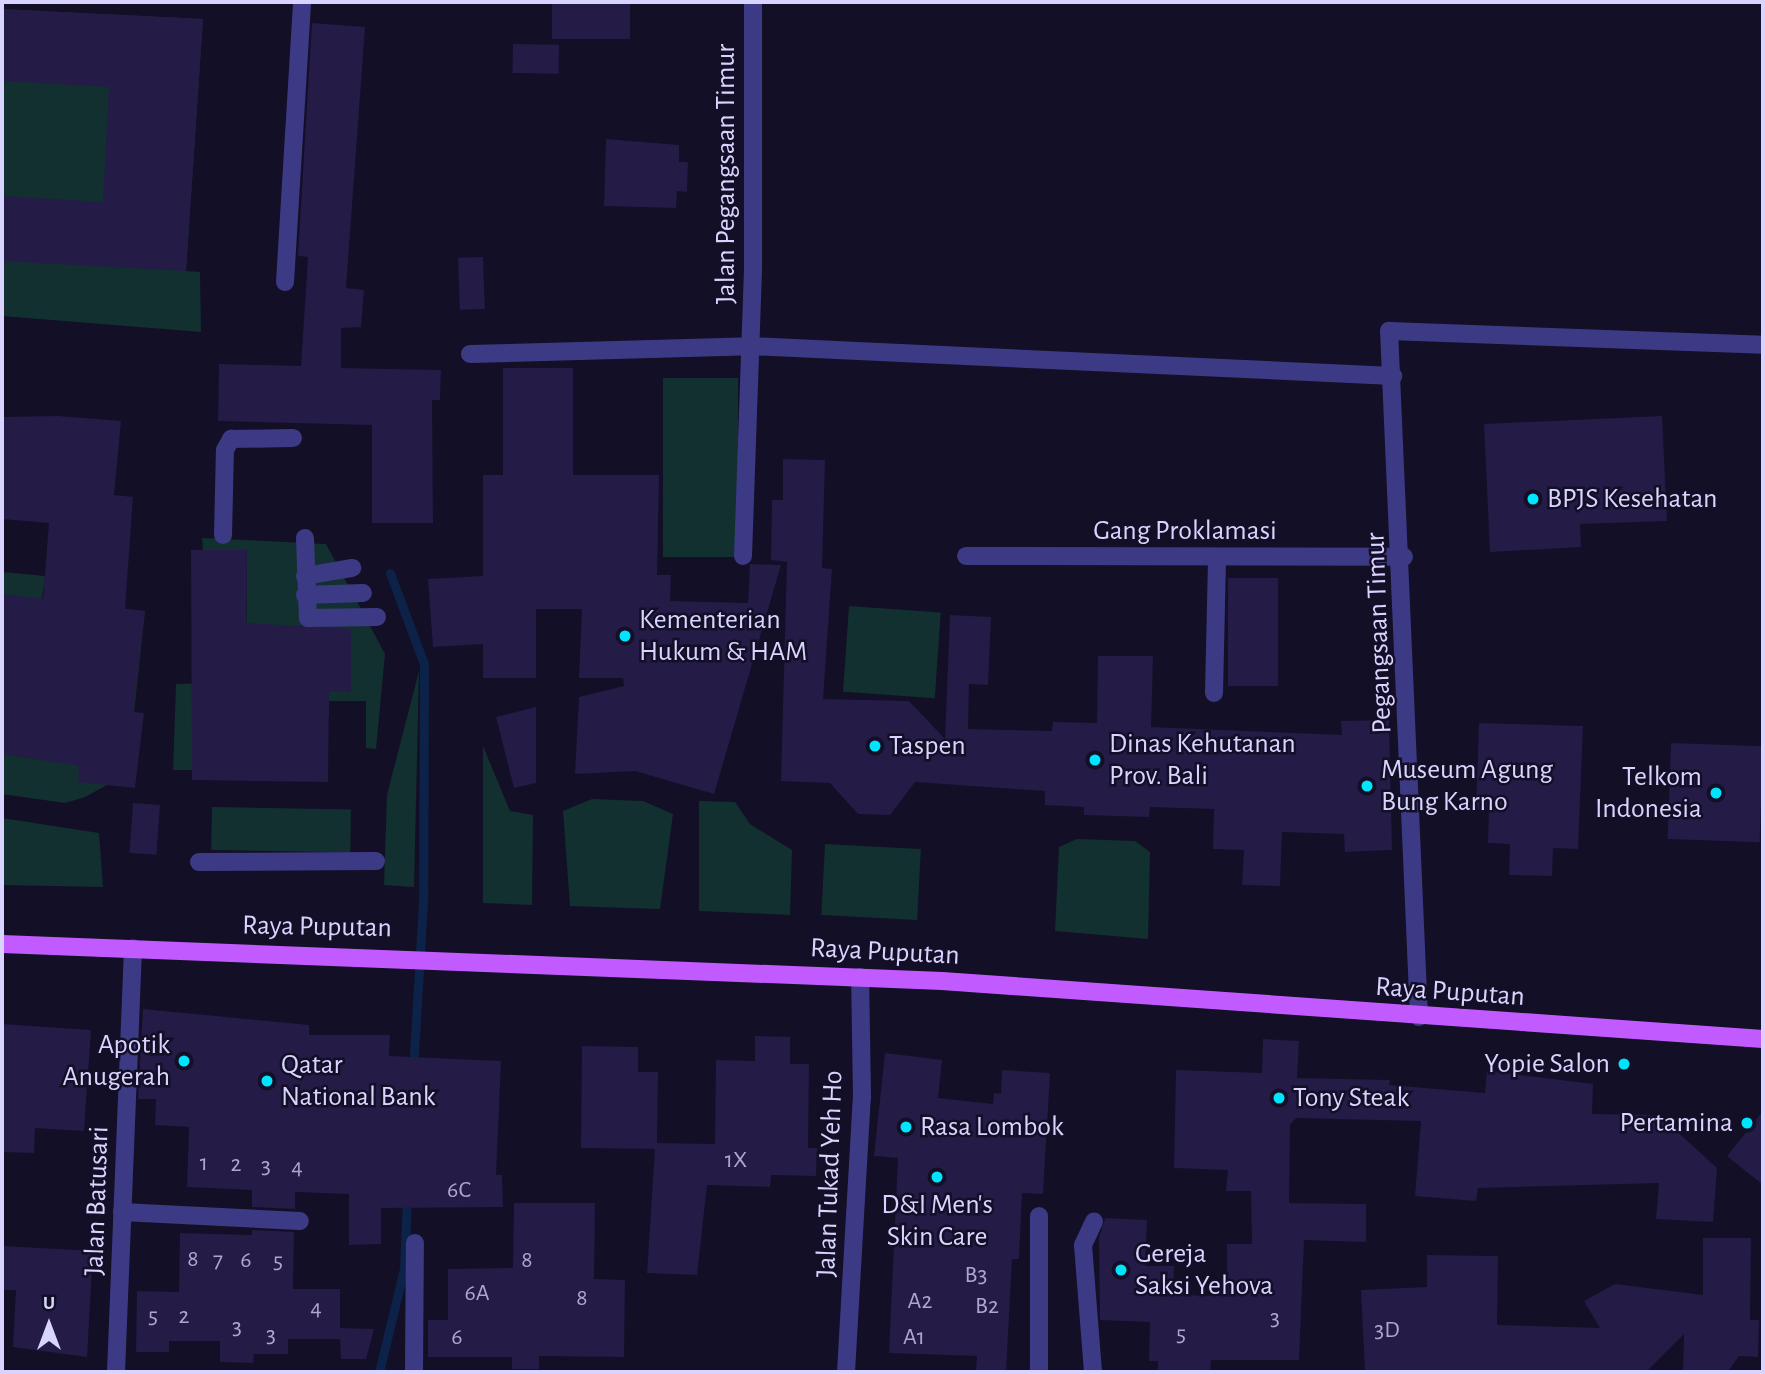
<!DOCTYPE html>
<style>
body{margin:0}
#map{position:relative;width:1765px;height:1374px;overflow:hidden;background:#130f26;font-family:"Alegreya Sans",sans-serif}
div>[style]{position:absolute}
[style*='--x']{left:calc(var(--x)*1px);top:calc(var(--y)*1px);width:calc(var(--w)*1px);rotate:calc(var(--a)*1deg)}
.green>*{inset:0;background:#12302f;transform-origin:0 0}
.stream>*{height:9px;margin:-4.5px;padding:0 4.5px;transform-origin:4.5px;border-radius:4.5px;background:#0c2248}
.building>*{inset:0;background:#241b47;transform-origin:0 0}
.minor>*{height:18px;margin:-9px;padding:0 9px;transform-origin:9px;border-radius:9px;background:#3d3a85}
.major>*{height:18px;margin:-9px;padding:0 9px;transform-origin:9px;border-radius:9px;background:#c25bff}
.dots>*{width:19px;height:19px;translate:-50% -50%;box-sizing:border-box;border:4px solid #130f26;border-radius:50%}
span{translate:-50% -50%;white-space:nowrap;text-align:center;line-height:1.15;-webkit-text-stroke:5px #130f26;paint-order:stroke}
.number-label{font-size:24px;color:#aca6d1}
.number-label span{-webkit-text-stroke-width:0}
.street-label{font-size:28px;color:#d9d4ff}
.poi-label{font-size:28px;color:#d9d4ff}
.left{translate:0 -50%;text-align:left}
.right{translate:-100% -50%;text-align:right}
.frame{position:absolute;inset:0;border:4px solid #d9d4ff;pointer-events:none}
.north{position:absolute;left:14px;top:1290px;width:70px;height:70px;-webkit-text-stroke:5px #130f26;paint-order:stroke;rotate:0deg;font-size:19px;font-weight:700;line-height:28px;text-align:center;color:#d9d4ff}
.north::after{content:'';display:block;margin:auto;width:24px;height:32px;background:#d9d4ff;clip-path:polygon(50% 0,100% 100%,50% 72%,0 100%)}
</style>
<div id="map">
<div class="green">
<i style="clip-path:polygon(2px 9px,203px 19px,186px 271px,200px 272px,201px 332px,2px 316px)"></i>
<i style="left:663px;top:378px;width:75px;height:179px"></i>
<i style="clip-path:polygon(202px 538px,326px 544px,385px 654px,376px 749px,366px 748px,366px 701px,329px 701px,329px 716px,193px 714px,192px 770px,173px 770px,176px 684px,246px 682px,247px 550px,203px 550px)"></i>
<i style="clip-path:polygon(2px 572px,45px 576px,42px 599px,145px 611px,129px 759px,120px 778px,85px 797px,65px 803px,2px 794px)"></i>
<i style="left:849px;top:606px;width:92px;height:86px;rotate:4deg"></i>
<i style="clip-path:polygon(419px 671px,414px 887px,384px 885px,387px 795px)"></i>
<i style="clip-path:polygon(483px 746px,510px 811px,533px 815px,532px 905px,483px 903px)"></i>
<i style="clip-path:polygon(592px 799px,643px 801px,673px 814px,660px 909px,570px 906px,563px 811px)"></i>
<i style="clip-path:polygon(699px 801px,735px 802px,750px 824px,792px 850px,790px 915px,699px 911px)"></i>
<i style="left:212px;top:807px;width:139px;height:43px;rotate:1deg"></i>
<i style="clip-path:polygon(2px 818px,99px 833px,103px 887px,2px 885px)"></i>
<i style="clip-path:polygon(1077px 839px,1135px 841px,1150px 852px,1148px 939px,1055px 931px,1059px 847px)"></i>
<i style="left:825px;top:844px;width:96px;height:71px;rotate:3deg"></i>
</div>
<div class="stream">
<i style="--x:390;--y:573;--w:97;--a:69.5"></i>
<i style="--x:424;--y:664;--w:238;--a:90.2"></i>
<i style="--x:423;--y:902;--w:167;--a:93.4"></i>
<i style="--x:379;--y:1372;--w:106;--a:-76.4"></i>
<i style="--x:404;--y:1269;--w:71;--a:-87.6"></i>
</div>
<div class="building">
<i style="left:552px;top:2px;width:78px;height:37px"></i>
<i style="clip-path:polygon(2px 9px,203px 19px,186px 271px,2px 261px,2px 196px,103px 202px,109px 87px,2px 81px)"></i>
<i style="clip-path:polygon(312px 23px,365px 27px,346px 288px,364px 290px,361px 327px,341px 328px,341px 368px,441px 370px,440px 400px,432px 400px,433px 523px,372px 523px,372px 425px,218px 421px,219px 364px,301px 366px,308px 257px,298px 256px)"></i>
<i style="left:513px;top:44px;width:46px;height:29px;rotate:1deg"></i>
<i style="clip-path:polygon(606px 139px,679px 145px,679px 162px,688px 162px,687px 192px,677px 191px,676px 208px,604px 206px)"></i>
<i style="left:483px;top:257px;width:52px;height:25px;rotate:88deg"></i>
<i style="clip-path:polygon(503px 368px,573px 368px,573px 475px,659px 475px,657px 575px,671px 575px,670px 601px,748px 603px,750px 564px,781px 565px,714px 794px,635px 771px,575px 774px,579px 697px,624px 686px,623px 678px,579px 678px,582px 609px,536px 609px,536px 678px,483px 678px,483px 644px,433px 647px,428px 579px,483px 576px,483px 475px,503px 475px)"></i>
<i style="clip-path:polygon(58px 416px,121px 421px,114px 495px,133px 497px,125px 609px,145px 611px,133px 712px,144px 713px,135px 788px,78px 782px,79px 766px,2px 754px,2px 594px,43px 599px,49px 523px,2px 519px,2px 417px)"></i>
<i style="clip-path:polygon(1662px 416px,1667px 521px,1580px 524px,1581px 547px,1490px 552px,1484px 424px)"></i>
<i style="clip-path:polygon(783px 459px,825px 460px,822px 568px,832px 569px,823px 699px,909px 701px,945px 739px,950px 615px,991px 617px,988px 685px,969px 684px,968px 729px,1052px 731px,1053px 722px,1097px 723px,1098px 656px,1153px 656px,1151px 727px,1342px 735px,1341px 721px,1389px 720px,1392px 850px,1345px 852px,1344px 834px,1282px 832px,1280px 886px,1242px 885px,1244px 850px,1213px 849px,1214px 809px,1150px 807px,1149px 817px,1084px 815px,1084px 807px,1045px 805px,1045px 791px,915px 782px,890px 815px,858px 814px,830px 783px,781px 781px,787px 562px,771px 560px,772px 500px,783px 500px)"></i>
<i style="clip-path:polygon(191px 550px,247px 550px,246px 623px,351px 629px,351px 692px,329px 692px,328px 782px,192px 780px)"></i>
<i style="left:1278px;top:578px;width:108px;height:50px;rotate:90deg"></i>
<i style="clip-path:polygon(536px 707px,536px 783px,514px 788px,496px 717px)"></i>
<i style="clip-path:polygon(1479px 723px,1583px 726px,1578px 849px,1553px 848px,1552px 876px,1509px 875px,1510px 844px,1488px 843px,1489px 810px,1476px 809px)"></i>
<i style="left:1671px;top:743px;width:92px;height:96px;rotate:2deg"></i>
<i style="left:133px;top:803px;width:27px;height:50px;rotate:4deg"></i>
<i style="clip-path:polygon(143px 1009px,309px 1025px,309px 1035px,390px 1035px,389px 1056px,501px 1061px,496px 1175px,502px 1175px,503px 1207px,381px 1208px,381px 1244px,349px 1245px,349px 1194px,295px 1192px,295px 1209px,252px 1207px,252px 1190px,187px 1187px,189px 1127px,155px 1125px,156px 1099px,138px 1099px)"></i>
<i style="clip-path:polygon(2px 1024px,91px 1030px,84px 1131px,35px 1128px,34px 1153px,2px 1152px)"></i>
<i style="clip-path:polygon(755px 1036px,790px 1037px,790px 1064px,809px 1064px,808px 1148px,817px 1148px,816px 1176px,771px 1175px,770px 1187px,707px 1185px,697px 1275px,647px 1273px,655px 1149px,581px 1148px,582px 1046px,638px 1047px,638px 1072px,658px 1072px,657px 1143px,715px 1144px,716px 1060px,755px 1061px)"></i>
<i style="clip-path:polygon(1263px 1039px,1299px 1041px,1297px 1078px,1390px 1080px,1389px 1085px,1485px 1093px,1487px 1071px,1593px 1084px,1592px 1114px,1659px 1115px,1717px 1168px,1713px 1222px,1656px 1219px,1659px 1183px,1478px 1188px,1476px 1201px,1415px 1196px,1421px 1121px,1296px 1118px,1290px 1125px,1289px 1203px,1366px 1204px,1366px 1242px,1304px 1240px,1299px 1360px,1211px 1360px,1210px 1372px,1158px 1372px,1158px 1361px,1149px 1361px,1150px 1322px,1100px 1320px,1099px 1238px,1105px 1218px,1147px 1220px,1145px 1266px,1174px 1266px,1173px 1295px,1227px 1296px,1227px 1244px,1252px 1244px,1251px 1191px,1226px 1191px,1228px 1170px,1174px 1168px,1176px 1070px,1262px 1073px)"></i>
<i style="clip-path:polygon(885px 1053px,942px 1060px,938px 1098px,993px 1104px,994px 1093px,1001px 1094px,1002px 1070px,1050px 1073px,1043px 1194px,1022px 1193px,1019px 1259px,1012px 1259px,1006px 1372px,976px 1372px,977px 1356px,889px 1353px,898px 1158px,874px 1156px)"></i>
<i style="clip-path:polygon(1763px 1111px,1763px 1185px,1727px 1156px)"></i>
<i style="clip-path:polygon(514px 1203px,595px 1203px,594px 1279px,625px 1280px,624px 1357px,539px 1356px,539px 1369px,512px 1369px,512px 1357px,428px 1357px,428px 1320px,448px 1320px,448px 1269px,513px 1268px)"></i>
<i style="clip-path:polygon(252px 1230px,294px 1232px,293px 1289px,340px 1289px,340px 1328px,374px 1329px,366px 1359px,341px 1359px,340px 1339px,288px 1339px,288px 1354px,254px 1354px,253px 1363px,220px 1362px,220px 1341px,169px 1341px,169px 1352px,136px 1352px,137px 1291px,179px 1292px,180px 1233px,252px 1235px)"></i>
<i style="clip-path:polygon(1703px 1238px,1751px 1238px,1750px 1320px,1759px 1320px,1758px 1357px,1739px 1356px,1729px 1370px,1683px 1372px,1684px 1334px,1646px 1372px,1365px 1372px,1361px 1290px,1427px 1287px,1427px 1255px,1498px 1256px,1497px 1325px,1600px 1328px,1584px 1301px,1615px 1284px,1703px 1295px)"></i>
<i style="clip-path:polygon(2px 1246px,93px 1251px,87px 1357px,13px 1347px,16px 1290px,2px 1290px)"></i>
</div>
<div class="minor">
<i style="--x:285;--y:282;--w:281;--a:-86.5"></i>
<i style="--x:470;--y:354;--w:280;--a:-1.6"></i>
<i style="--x:750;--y:346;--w:644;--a:2.67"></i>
<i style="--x:223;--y:535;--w:85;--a:-88.7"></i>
<i style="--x:225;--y:450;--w:13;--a:-61"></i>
<i style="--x:231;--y:439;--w:62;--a:-0.9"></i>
<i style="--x:305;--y:538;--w:80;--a:87.9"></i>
<i style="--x:308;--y:618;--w:69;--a:-0.8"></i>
<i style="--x:743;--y:556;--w:286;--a:-88"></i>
<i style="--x:753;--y:270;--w:268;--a:-90"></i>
<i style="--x:966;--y:556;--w:438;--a:0.1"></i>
<i style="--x:305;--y:576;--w:48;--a:-9.7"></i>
<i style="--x:305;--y:595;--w:58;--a:-2"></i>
<i style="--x:1214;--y:693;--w:135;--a:-88.7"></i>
<i style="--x:199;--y:862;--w:177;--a:-0.3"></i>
<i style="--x:1419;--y:1017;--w:687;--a:-92.5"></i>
<i style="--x:1389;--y:331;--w:374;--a:2.1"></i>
<i style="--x:122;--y:1212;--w:178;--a:2.9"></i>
<i style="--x:116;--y:1372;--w:424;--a:-87.7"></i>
<i style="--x:414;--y:1372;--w:129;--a:-89.6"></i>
<i style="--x:846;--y:1372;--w:274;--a:-86.7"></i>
<i style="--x:862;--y:1098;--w:121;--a:-90.9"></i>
<i style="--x:1039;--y:1372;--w:156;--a:-90"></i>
<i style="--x:1093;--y:1372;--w:127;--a:-94.5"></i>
<i style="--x:1083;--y:1245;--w:26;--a:-65"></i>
</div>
<div class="major">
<i style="--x:2;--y:944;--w:941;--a:2.25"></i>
<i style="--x:942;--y:981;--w:823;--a:4.04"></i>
</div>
<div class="dots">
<i style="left:1533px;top:499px;background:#00e5ff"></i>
<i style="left:625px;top:636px;background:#00e5ff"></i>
<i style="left:875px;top:746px;background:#00e5ff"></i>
<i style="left:1095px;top:760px;background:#00e5ff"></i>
<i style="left:1367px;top:786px;background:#00e5ff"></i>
<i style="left:1716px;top:793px;background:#00e5ff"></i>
<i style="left:184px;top:1061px;background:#00e5ff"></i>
<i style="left:1624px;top:1064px;background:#00e5ff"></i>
<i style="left:267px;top:1081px;background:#00e5ff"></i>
<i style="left:1279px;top:1098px;background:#00e5ff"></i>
<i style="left:1747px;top:1123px;background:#00e5ff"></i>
<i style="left:906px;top:1127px;background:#00e5ff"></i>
<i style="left:937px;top:1177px;background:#00e5ff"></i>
<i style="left:1121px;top:1270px;background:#00e5ff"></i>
</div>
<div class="number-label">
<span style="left:736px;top:1161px">1X</span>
<span style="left:204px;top:1164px">1</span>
<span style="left:236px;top:1165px">2</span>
<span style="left:266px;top:1167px">3</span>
<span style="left:297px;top:1168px">4</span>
<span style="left:459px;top:1191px">6C</span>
<span style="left:193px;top:1260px">8</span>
<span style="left:218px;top:1261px">7</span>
<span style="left:246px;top:1261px">6</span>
<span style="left:527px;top:1261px">8</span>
<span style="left:278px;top:1262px">5</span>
<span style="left:976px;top:1276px">B3</span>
<span style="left:477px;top:1294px">6A</span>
<span style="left:582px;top:1299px">8</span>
<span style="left:920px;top:1302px">A2</span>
<span style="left:987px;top:1307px">B2</span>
<span style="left:316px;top:1309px">4</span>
<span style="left:153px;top:1317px">5</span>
<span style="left:184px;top:1317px">2</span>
<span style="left:1275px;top:1319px">3</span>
<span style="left:237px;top:1328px">3</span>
<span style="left:1387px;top:1331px">3D</span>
<span style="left:1181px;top:1335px">5</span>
<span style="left:271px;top:1336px">3</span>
<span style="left:457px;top:1338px">6</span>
<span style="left:914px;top:1338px">A1</span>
</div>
<div class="street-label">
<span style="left:726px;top:174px;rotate:-90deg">Jalan Pegangsaan Timur</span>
<span style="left:1185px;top:531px">Gang Proklamasi</span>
<span style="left:1379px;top:633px;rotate:-92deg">Pegangsaan Timur</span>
<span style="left:317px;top:927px;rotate:1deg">Raya Puputan</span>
<span style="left:885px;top:952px;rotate:3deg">Raya Puputan</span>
<span style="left:1450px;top:992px;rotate:4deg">Raya Puputan</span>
<span style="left:830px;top:1174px;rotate:-88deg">Jalan Tukad Yeh Ho</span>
<span style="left:97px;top:1201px;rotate:-88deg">Jalan Batusari</span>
</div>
<div class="poi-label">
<span class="left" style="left:1547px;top:499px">BPJS Kesehatan</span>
<span class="left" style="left:639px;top:636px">Kementerian<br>Hukum &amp; HAM</span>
<span class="left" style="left:1109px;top:760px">Dinas Kehutanan<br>Prov. Bali</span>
<span class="left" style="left:889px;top:746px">Taspen</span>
<span class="left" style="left:1381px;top:786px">Museum Agung<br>Bung Karno</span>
<span class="right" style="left:1702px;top:793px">Telkom<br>Indonesia</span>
<span class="right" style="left:170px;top:1061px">Apotik<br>Anugerah</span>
<span class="right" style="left:1610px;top:1064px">Yopie Salon</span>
<span class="left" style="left:281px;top:1081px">Qatar<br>National Bank</span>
<span class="left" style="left:1293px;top:1098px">Tony Steak</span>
<span class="right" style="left:1733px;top:1123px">Pertamina</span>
<span class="left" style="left:920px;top:1127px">Rasa Lombok</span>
<span style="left:937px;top:1221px">D&amp;I Men's<br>Skin Care</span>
<span class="left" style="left:1135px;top:1270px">Gereja<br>Saksi Yehova</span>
</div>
<div class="frame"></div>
<div class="north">U</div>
</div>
